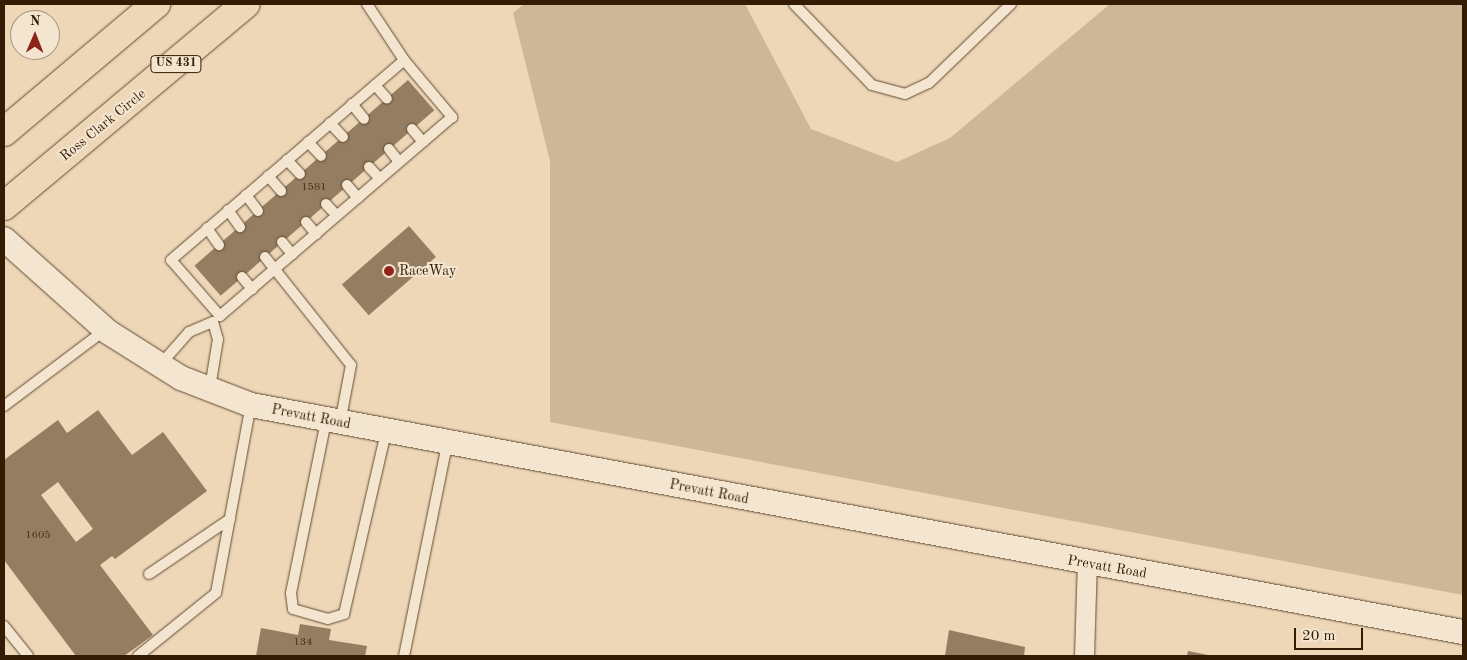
<!DOCTYPE html>
<style>
body{margin:0}
#map{position:relative;width:1467px;height:660px;overflow:hidden;background:#edd7b7;font-family:"Old Standard TT",serif}
div>[style]{position:absolute}
[style*='--x']{left:calc(var(--x)*1px);top:calc(var(--y)*1px);width:calc(var(--w)*1px);rotate:calc(var(--a)*1deg)}
.green>*{inset:0;background:#ceb799}
.building>*{inset:0;background:#947d61;transform-origin:0 0}
.roads{filter:drop-shadow(0 0 1px #624a31) drop-shadow(0 0 1px #624a31)}
.service>*{height:10px;margin:-5px;padding:0 5px;transform-origin:5px;border-radius:5px;background:#f3e5d0}
.minor>*{height:19px;margin:-9.5px;padding:0 9.5px;transform-origin:9.5px;border-radius:9.5px;background:#f3e5d0}
.tertiary>*{height:24px;margin:-12px;padding:0 12px;transform-origin:12px;border-radius:12px;background:#f3e5d0}
.trunk>*{height:28px;margin:-14px;padding:0 14px;transform-origin:14px;border-radius:14px;background:#edd7b7}
.dots>*{width:14px;height:14px;translate:-50% -50%;box-sizing:border-box;border:2px solid #f3e5d0;border-radius:50%}
span{translate:-50% -50%;white-space:nowrap;text-align:center;line-height:1.15;-webkit-text-stroke:4px #f3e5d0;paint-order:stroke}
.number-label{font-size:11px;color:#4c341b}
.number-label span{-webkit-text-stroke-width:0}
.shield-label span{padding:1px 4px;background:#f3e5d0;border:1px solid;border-radius:4px;-webkit-text-stroke-width:0}
.shield-label{font-size:12px;color:#341b04;font-weight:700}
.street-label{font-size:14px;color:#341b04}
.poi-label{font-size:14px;color:#341b04}
.left{translate:0 -50%;text-align:left}
.frame{position:absolute;inset:0;border:5px solid #341b04;pointer-events:none}
.north{position:absolute;left:10px;top:10px;width:50px;height:50px;box-sizing:border-box;background:#f3e5d0;border:1px solid #a7947e;border-radius:50%;rotate:1deg;font-size:14px;font-weight:700;line-height:20px;text-align:center;color:#341b04}
.north::after{content:'';display:block;margin:auto;width:18px;height:22px;background:#8f2418;clip-path:polygon(50% 0,100% 100%,50% 72%,0 100%)}
.scale{position:absolute;left:1294px;top:628px;width:69px;height:22px;box-sizing:border-box;border:2px solid #341b04;border-top:0;padding-left:6px;font-size:15px;line-height:18px;white-space:nowrap;color:#341b04;-webkit-text-stroke:4px #f3e5d0;paint-order:stroke}
</style>
<div id="map">
<div class="green">
<i style="clip-path:polygon(524px 4px,745px 4px,811px 129px,897px 162px,950px 138px,1110px 4px,1463px 4px,1463px 595px,550px 422px,550px 161px,513px 13px)"></i>
</div>
<div class="building">
<i style="left:408px;top:80px;width:40px;height:283px;rotate:49deg"></i>
<i style="left:409px;top:226px;width:41px;height:89px;rotate:49deg"></i>
<i style="clip-path:polygon(evenodd,98px 410px,132px 455px,163px 432px,207px 491px,115px 559px,112px 556px,100px 565px,153px 635px,124px 656px,76px 656px,4px 560px,4px 460px,58px 420px,67px 433px,98px 410px,58px 482px,93px 529px,76px 542px,41px 495px,58px 482px)"></i>
<i style="clip-path:polygon(300px 624px,331px 629px,329px 640px,367px 646px,365px 656px,256px 656px,261px 628px,298px 635px)"></i>
<i style="clip-path:polygon(949px 630px,1025px 647px,1024px 656px,945px 656px)"></i>
<i style="clip-path:polygon(1188px 651px,1208px 655px,1208px 656px,1187px 656px)"></i>
</div>
<div class="roads">
<div class="service">
<i style="--x:367;--y:4;--w:67;--a:56.5"></i>
<i style="--x:794;--y:4;--w:112;--a:46.1"></i>
<i style="--x:872;--y:85;--w:34;--a:15"></i>
<i style="--x:905;--y:94;--w:26;--a:-25"></i>
<i style="--x:929;--y:83;--w:114;--a:-43.9"></i>
<i style="--x:404;--y:60;--w:75;--a:49.9"></i>
<i style="--x:452;--y:117;--w:306;--a:139.4"></i>
<i style="--x:220;--y:316;--w:74;--a:-131.2"></i>
<i style="--x:171;--y:260;--w:307;--a:-40.6"></i>
<i style="--x:375;--y:85;--w:18;--a:49"></i>
<i style="--x:352;--y:104;--w:19;--a:51"></i>
<i style="--x:330;--y:123;--w:19;--a:47"></i>
<i style="--x:412;--y:129;--w:17;--a:50"></i>
<i style="--x:308;--y:142;--w:19;--a:47"></i>
<i style="--x:389;--y:149;--w:16;--a:52"></i>
<i style="--x:287;--y:160;--w:19;--a:47"></i>
<i style="--x:369;--y:167;--w:16;--a:47"></i>
<i style="--x:268;--y:176;--w:20;--a:49"></i>
<i style="--x:347;--y:185;--w:17;--a:50"></i>
<i style="--x:246;--y:195;--w:20;--a:53"></i>
<i style="--x:326;--y:204;--w:16;--a:47"></i>
<i style="--x:228;--y:210;--w:21;--a:55"></i>
<i style="--x:306;--y:222;--w:16;--a:50"></i>
<i style="--x:207;--y:228;--w:21;--a:55"></i>
<i style="--x:282;--y:242;--w:16;--a:50"></i>
<i style="--x:265;--y:257;--w:138;--a:51.5"></i>
<i style="--x:351;--y:365;--w:59;--a:100.7"></i>
<i style="--x:242;--y:277;--w:16;--a:50"></i>
<i style="--x:160;--y:365;--w:44;--a:-48.7"></i>
<i style="--x:189;--y:332;--w:26;--a:-23"></i>
<i style="--x:213;--y:322;--w:18;--a:74"></i>
<i style="--x:218;--y:339;--w:50;--a:99.3"></i>
<i style="--x:4;--y:406;--w:126;--a:-37"></i>
<i style="--x:326;--y:421;--w:176;--a:101.5"></i>
<i style="--x:291;--y:593;--w:16;--a:83"></i>
<i style="--x:293;--y:609;--w:36;--a:16"></i>
<i style="--x:328;--y:619;--w:17;--a:-17"></i>
<i style="--x:344;--y:614;--w:187;--a:-77"></i>
<i style="--x:149;--y:574;--w:98;--a:-34.2"></i>
<i style="--x:4;--y:626;--w:38;--a:51"></i>
<i style="--x:138;--y:656;--w:100;--a:-38.9"></i>
<i style="--x:216;--y:593;--w:191;--a:-79.5"></i>
<i style="--x:404;--y:656;--w:216;--a:-78.5"></i>
</div>
<div class="minor">
<i style="--x:1084;--y:656;--w:93;--a:-88.2"></i>
</div>
<div class="tertiary">
<i style="--x:4;--y:239;--w:140;--a:41.8"></i>
<i style="--x:108;--y:332;--w:86;--a:32.2"></i>
<i style="--x:181;--y:378;--w:75;--a:21.1"></i>
<i style="--x:251;--y:405;--w:1233;--a:10.61"></i>
</div>
<div class="trunk">
<i style="--x:4;--y:132;--w:199;--a:-40.1"></i>
<i style="--x:4;--y:206;--w:315;--a:-39.9"></i>
</div>
</div>
<div class="dots">
<i style="left:389px;top:271px;background:#8f2418"></i>
</div>
<div class="number-label">
<span style="left:314px;top:188px">1581</span>
<span style="left:38px;top:536px">1605</span>
<span style="left:303px;top:643px">134</span>
</div>
<div class="shield-label">
<span style="left:176px;top:64px">US 431</span>
</div>
<div class="street-label">
<span style="left:103px;top:125px;rotate:-39deg">Ross Clark Circle</span>
<span style="left:311px;top:417px;rotate:11deg">Prevatt Road</span>
<span style="left:709px;top:492px;rotate:11deg">Prevatt Road</span>
<span style="left:1107px;top:567px;rotate:10deg">Prevatt Road</span>
</div>
<div class="poi-label">
<span class="left" style="left:399px;top:271px">RaceWay</span>
</div>
<div class="frame"></div>
<div class="north">N</div>
<div class="scale">20 m</div>
</div>
